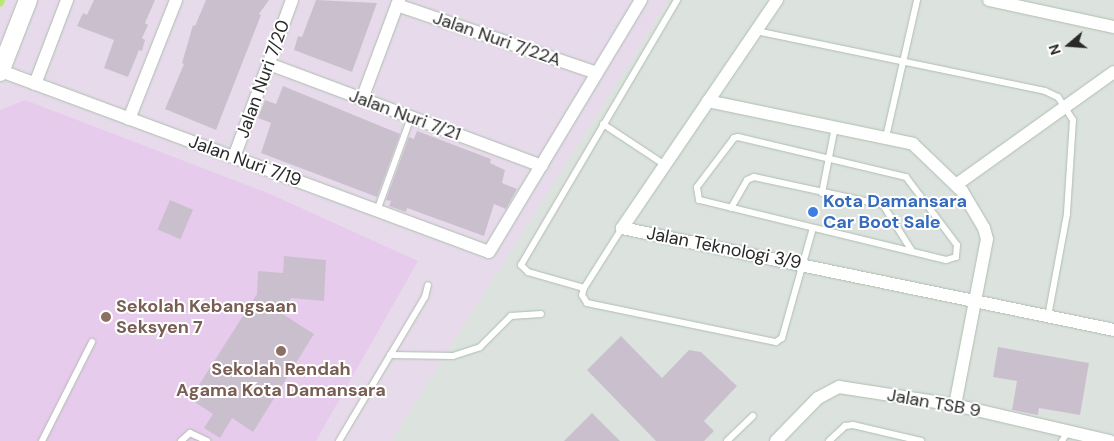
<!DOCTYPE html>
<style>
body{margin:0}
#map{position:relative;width:1114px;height:441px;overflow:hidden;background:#e7dbeb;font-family:"DM Sans",sans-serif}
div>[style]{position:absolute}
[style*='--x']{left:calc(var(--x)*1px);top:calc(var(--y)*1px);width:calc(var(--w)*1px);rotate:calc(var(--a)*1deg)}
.industrial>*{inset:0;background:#dce3df}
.education>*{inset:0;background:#e7cbec}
.stream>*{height:4.5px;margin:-2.25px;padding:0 2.25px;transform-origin:2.25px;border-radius:2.25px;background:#b7e972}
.building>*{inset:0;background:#cac0cd;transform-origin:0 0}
.roads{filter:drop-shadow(0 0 1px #afbdaf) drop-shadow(0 0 1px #afbdaf)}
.lane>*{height:6px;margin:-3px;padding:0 3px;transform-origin:3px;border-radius:3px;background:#fff}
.street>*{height:12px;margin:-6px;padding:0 6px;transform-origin:6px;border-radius:6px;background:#fff}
.secondary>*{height:18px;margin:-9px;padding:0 9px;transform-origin:9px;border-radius:9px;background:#fff}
.dots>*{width:14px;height:14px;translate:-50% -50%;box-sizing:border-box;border:2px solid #fff;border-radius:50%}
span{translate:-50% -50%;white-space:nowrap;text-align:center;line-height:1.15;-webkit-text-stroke:4px #fff;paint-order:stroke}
.street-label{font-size:18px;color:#292929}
.shop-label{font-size:18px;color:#366cbe;font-weight:700}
.left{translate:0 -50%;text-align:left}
.education-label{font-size:18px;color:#785e54;font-weight:700}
.north{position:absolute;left:1044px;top:20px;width:50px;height:50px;-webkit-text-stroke:4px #fff;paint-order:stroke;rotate:252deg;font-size:14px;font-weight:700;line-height:20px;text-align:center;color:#292929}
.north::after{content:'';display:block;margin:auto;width:18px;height:22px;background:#292929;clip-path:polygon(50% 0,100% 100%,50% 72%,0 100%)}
</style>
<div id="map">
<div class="industrial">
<i style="clip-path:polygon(669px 0,1114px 0,1114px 441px,391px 441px)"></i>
</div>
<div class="education">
<i style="clip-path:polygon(25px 100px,268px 193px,418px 261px,316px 441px,0 441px,0 110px)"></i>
</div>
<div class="stream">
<i style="--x:0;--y:4;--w:4;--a:-63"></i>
</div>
<div class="building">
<i style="clip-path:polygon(94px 0,155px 0,145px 23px,148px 25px,142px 38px,145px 40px,142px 51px,139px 50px,128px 77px,104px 68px,114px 40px,77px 26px,83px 13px,87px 15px)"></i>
<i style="clip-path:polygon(206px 0,269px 0,259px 14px,261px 15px,216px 130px,165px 109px,184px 64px,182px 63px,193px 25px,195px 26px)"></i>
<i style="clip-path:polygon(316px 0,377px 3px,352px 72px,294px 50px,298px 36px,302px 37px)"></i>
<i style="clip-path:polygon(283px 86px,400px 134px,377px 197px,261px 153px,271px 123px,258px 118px,265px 100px,276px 104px)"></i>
<i style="clip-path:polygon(417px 131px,491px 159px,490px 163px,505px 170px,502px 183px,517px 189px,506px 209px,494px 204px,484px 236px,407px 208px,406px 212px,389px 206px,391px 201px,386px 200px,409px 137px,414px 139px)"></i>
<i style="left:170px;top:200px;width:25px;height:32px;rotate:23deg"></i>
<i style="clip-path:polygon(284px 256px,326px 260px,324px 301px,291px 298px,281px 313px,314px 334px,253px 432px,232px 418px,220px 438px,204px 428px,213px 414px,190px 399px,257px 294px,258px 271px,283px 273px)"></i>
<i style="clip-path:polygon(621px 336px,662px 378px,689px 350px,701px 352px,737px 386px,704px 421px,714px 431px,704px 441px,656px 441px,587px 370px)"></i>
<i style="clip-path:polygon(998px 347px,1089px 363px,1080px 415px,1039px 408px,1038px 415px,1012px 410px,1017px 381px,993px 377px)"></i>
<i style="clip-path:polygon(592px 413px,620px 441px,564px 441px)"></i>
</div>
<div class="roads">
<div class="lane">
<i style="--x:756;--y:31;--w:295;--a:11.7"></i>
<i style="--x:1045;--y:91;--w:14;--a:25"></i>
<i style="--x:1058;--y:97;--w:27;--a:57"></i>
<i style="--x:1073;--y:120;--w:94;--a:93.7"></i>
<i style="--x:1067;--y:214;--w:105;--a:100.5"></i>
<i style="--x:603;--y:124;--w:74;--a:33.5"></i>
<i style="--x:738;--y:137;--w:173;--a:13.4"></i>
<i style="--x:906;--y:177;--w:85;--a:53.1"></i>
<i style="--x:957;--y:245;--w:12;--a:95"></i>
<i style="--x:956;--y:257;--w:10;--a:163"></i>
<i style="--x:946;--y:260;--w:254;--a:-166.3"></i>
<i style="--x:699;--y:200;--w:13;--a:-99"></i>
<i style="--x:697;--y:187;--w:61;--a:-52.9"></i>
<i style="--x:734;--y:138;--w:4;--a:-14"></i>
<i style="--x:886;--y:137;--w:140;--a:-77.2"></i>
<i style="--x:822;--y:193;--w:67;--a:-78.9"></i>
<i style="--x:731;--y:208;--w:32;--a:-60"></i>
<i style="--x:747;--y:180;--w:8;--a:-23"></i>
<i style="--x:754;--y:177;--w:132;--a:12.2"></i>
<i style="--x:883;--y:205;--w:54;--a:57.8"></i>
<i style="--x:377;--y:211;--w:100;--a:-70.1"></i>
<i style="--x:622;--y:228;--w:71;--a:122.3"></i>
<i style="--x:584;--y:288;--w:7;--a:106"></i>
<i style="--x:582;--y:295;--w:9;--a:58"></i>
<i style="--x:587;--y:303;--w:193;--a:11.7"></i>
<i style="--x:776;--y:342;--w:7;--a:-34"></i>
<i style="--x:782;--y:338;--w:114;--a:-74.3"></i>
<i style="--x:584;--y:288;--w:58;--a:-164.1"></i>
<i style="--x:528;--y:272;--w:10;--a:-135"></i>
<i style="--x:521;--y:265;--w:308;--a:-59.5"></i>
<i style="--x:390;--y:355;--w:63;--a:0.9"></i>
<i style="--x:453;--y:356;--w:28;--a:-18"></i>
<i style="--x:480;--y:347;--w:44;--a:-45"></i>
<i style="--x:511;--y:316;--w:30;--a:-4"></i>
<i style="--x:42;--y:441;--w:111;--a:-63.2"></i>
<i style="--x:181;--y:441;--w:12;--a:-42"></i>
<i style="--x:190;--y:433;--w:19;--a:25"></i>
<i style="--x:339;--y:441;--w:168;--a:-59.2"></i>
<i style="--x:425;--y:297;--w:12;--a:-76"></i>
<i style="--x:727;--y:441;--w:36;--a:-44"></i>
<i style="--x:829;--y:441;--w:22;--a:-43"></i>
<i style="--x:845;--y:426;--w:8;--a:-7"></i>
<i style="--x:853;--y:425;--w:70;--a:13.2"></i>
<i style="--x:1062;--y:441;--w:12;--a:-59"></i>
</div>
<div class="street">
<i style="--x:777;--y:0;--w:276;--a:124.2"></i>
<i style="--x:622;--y:228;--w:502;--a:11.71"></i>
<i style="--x:989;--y:0;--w:128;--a:12.2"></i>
<i style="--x:397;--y:5;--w:211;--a:18.8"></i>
<i style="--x:269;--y:64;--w:291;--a:20.5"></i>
<i style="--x:1;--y:71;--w:520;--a:20.35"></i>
<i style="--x:489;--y:252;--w:294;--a:-58.9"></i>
<i style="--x:35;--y:84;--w:90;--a:-69.1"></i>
<i style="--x:362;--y:99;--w:106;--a:-69.5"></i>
<i style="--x:708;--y:101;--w:209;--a:11.8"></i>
<i style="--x:913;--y:144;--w:68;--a:43.8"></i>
<i style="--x:962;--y:191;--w:43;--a:59.3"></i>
<i style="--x:984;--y:228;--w:11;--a:75"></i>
<i style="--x:987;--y:239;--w:169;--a:100.9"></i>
<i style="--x:129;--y:119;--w:128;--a:-68.4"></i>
<i style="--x:234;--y:157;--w:167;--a:-69.7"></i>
<i style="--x:956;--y:185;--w:194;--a:-35.6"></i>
<i style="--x:776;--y:441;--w:60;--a:-45.7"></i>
<i style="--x:818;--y:398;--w:24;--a:-28"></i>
<i style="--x:839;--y:387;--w:117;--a:8.8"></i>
<i style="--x:955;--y:405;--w:159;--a:13.1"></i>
</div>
<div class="secondary">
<i style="--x:0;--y:72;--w:77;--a:-68.7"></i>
</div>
</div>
<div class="dots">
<i style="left:813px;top:212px;background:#3f7fe0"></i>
<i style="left:106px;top:317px;background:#8d6e63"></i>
<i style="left:281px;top:351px;background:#8d6e63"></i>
</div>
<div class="street-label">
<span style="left:497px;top:39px;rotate:19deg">Jalan Nuri 7/22A</span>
<span style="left:263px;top:79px;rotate:-70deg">Jalan Nuri 7/20</span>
<span style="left:405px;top:115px;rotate:20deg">Jalan Nuri 7/21</span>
<span style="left:245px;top:161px;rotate:20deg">Jalan Nuri 7/19</span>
<span style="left:724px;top:248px;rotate:11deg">Jalan Teknologi 3/9</span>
<span style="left:934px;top:403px;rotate:10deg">Jalan TSB 9</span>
</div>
<div class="shop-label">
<span class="left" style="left:823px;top:212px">Kota Damansara<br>Car Boot Sale</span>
</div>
<div class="education-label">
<span class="left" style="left:116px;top:317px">Sekolah Kebangsaan<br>Seksyen 7</span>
<span style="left:281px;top:380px">Sekolah Rendah<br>Agama Kota Damansara</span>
</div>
<div class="north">N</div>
</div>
